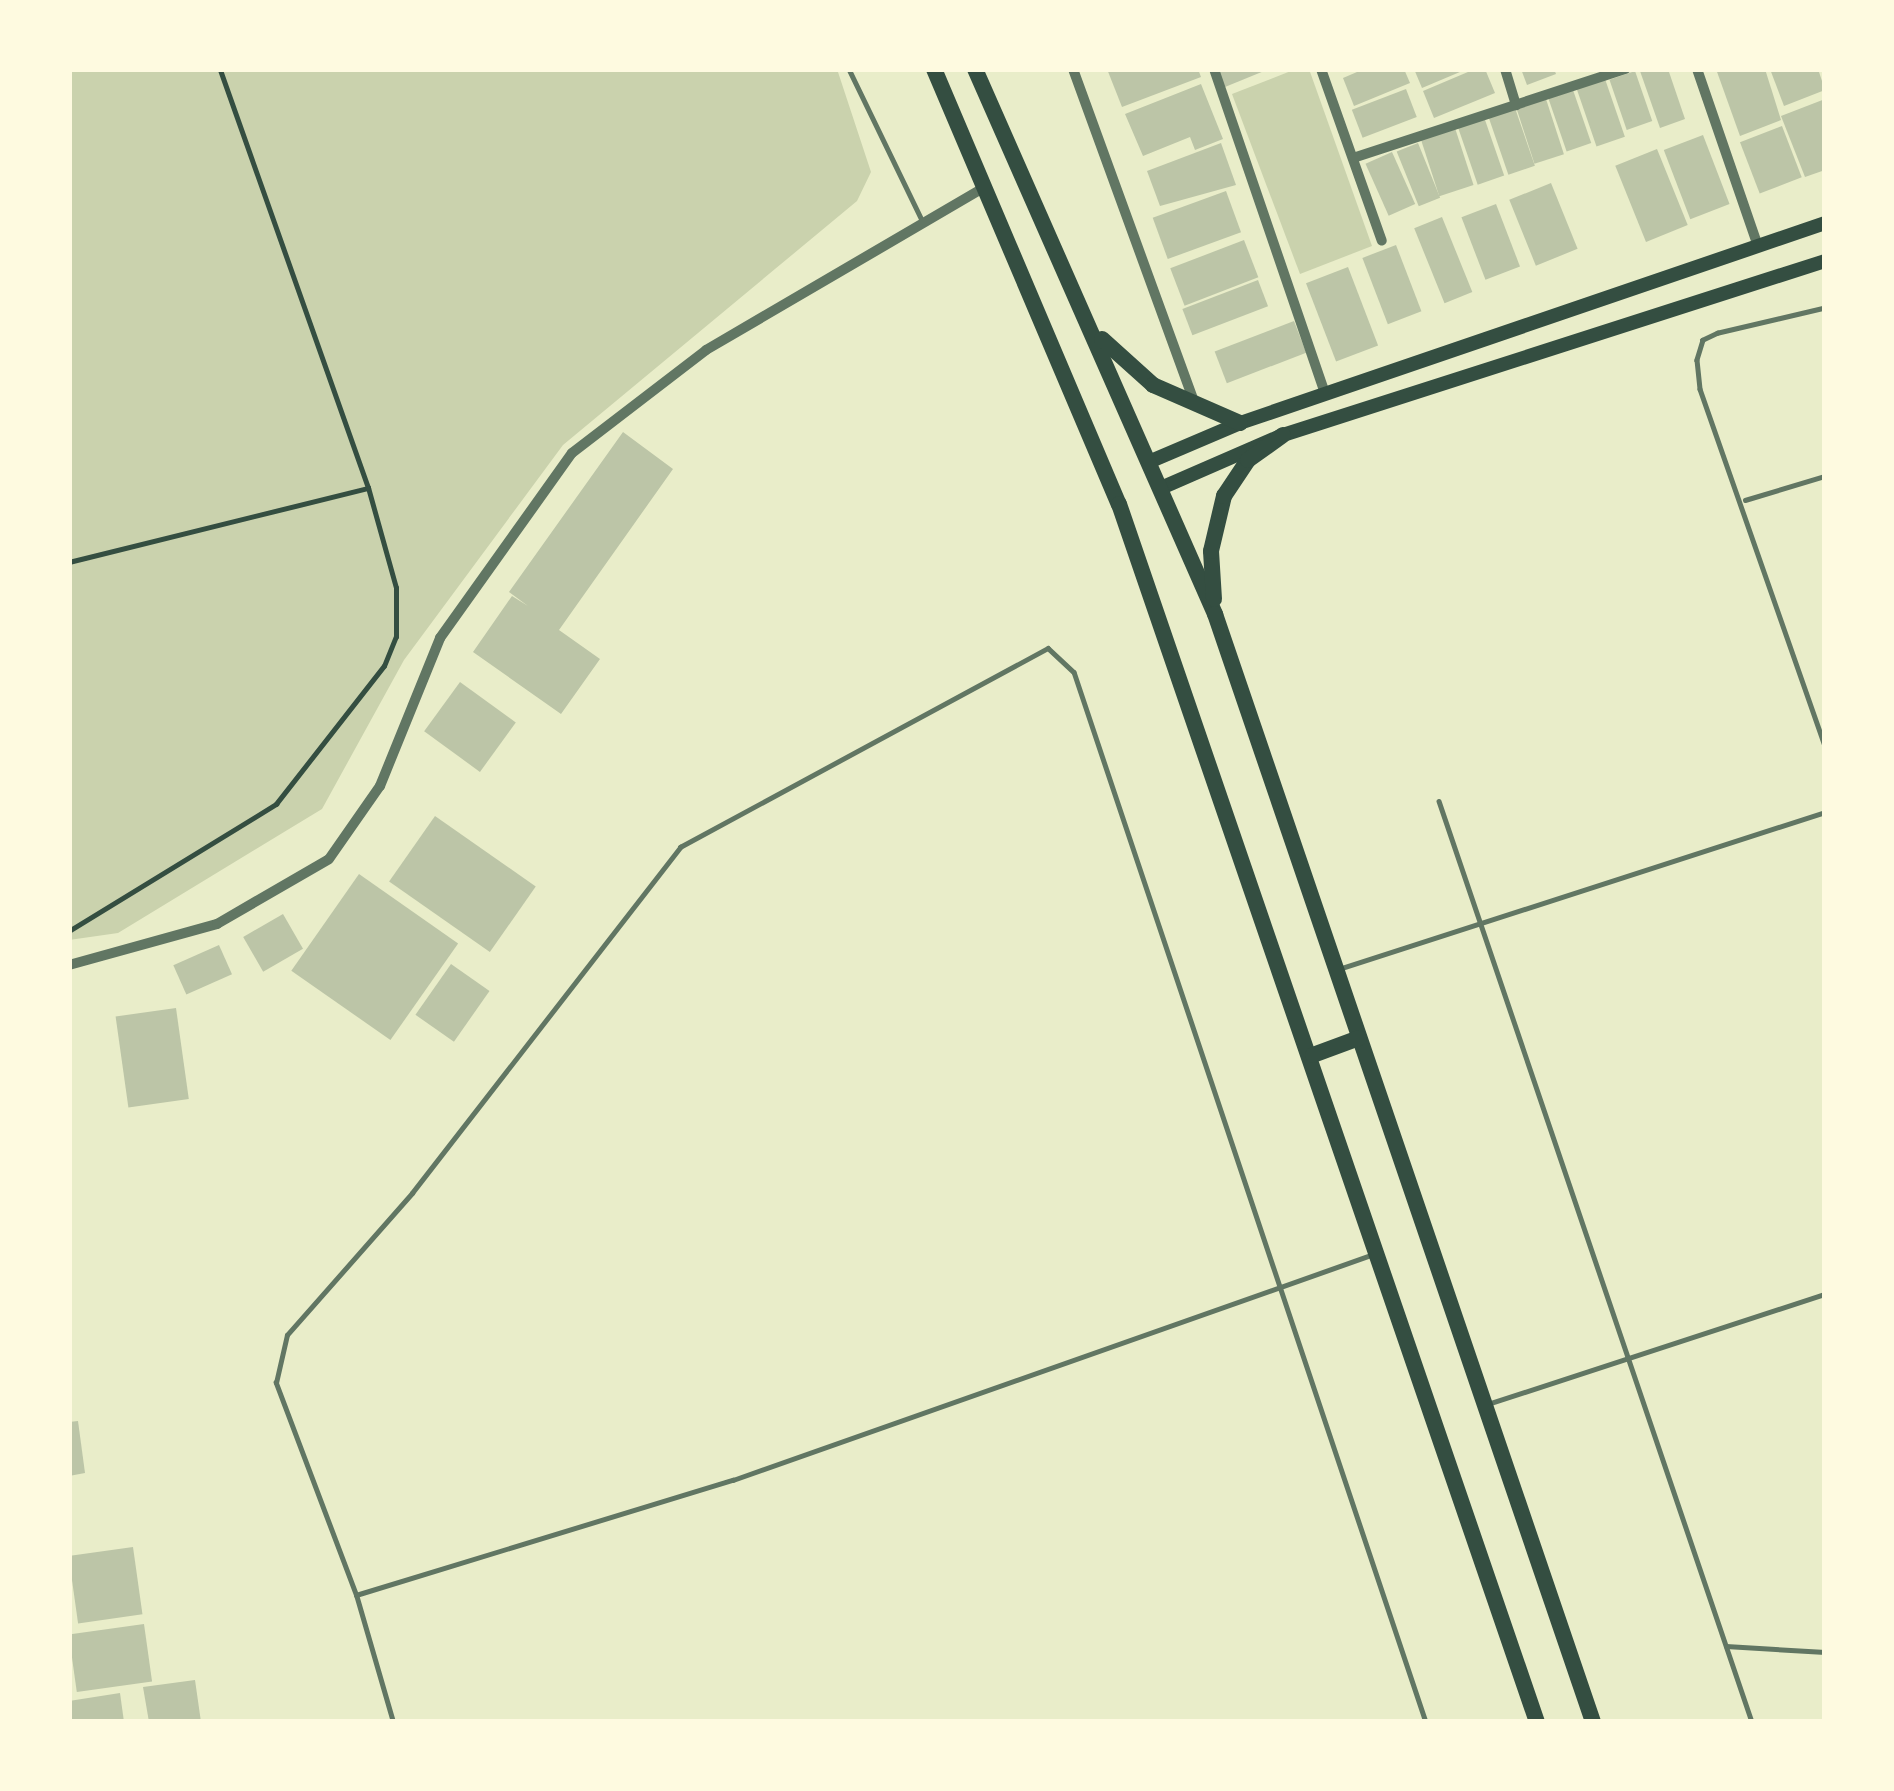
<!DOCTYPE html>
<style>
body{margin:0}
#map{position:relative;width:1894px;height:1791px;overflow:hidden;background:#e9edc9;font-family:Figtree,sans-serif}
div>[style]{position:absolute}
[style*='--x']{left:calc(var(--x)*1px);top:calc(var(--y)*1px);width:calc(var(--w)*1px);rotate:calc(var(--a)*1deg)}
.green>*{inset:0;background:#cad2ad}
.building>*{inset:0;background:#bcc5a7;transform-origin:0 0}
.path>*{height:4.5px;margin:-2.25px;padding:0 2.25px;transform-origin:2.25px;border-radius:2.25px;background:#344e41}
.service>*{height:4.5px;margin:-2.25px;padding:0 2.25px;transform-origin:2.25px;border-radius:2.25px;background:#617663}
.minor>*{height:10px;margin:-5px;padding:0 5px;transform-origin:5px;border-radius:5px;background:#617663}
.secondary>*{height:14px;margin:-7px;padding:0 7px;transform-origin:7px;border-radius:7px;background:#344e41}
.primary>*{height:16px;margin:-8px;padding:0 8px;transform-origin:8px;border-radius:8px;background:#344e41}
span{translate:-50% -50%;white-space:nowrap;text-align:center;line-height:1.15;-webkit-text-stroke:12px #fefae0;paint-order:stroke}
.frame{position:absolute;inset:0;border:72px solid #fefae0;pointer-events:none}
</style>
<div id="map">
<div class="green">
<i style="clip-path:polygon(69px 69px,837px 69px,871px 172px,857px 201px,563px 445px,404px 660px,322px 809px,118px 933px,69px 940px)"></i>
<i style="clip-path:polygon(1296px 69px,1309px 69px,1372px 246px,1300px 274px,1232px 94px)"></i>
</div>
<div class="building">
<i style="clip-path:polygon(1107px 69px,1198px 69px,1201px 77px,1122px 107px)"></i>
<i style="clip-path:polygon(1218px 69px,1269px 69px,1225px 87px)"></i>
<i style="clip-path:polygon(1364px 69px,1404px 69px,1410px 83px,1354px 106px,1343px 78px)"></i>
<i style="clip-path:polygon(1414px 69px,1467px 69px,1422px 88px)"></i>
<i style="clip-path:polygon(1475px 69px,1485px 69px,1495px 93px,1434px 118px,1423px 91px)"></i>
<i style="clip-path:polygon(1521px 69px,1554px 69px,1556px 74px,1527px 85px)"></i>
<i style="clip-path:polygon(1668px 69px,1685px 119px,1660px 128px,1640px 71px)"></i>
<i style="clip-path:polygon(1716px 69px,1765px 69px,1781px 120px,1740px 136px)"></i>
<i style="clip-path:polygon(1770px 69px,1818px 69px,1825px 90px,1784px 106px)"></i>
<i style="left:1635px;top:71px;width:53px;height:27px;rotate:71deg"></i>
<i style="left:1605px;top:79px;width:61px;height:30px;rotate:71deg"></i>
<i style="clip-path:polygon(1201px 84px,1223px 139px,1195px 150px,1190px 137px,1143px 156px,1125px 114px)"></i>
<i style="left:1406px;top:89px;width:30px;height:58px;rotate:69deg"></i>
<i style="left:1573px;top:90px;width:56px;height:26px;rotate:71deg"></i>
<i style="left:1546px;top:99px;width:58px;height:31px;rotate:72deg"></i>
<i style="clip-path:polygon(1825px 99px,1825px 170px,1805px 177px,1781px 116px)"></i>
<i style="left:1515px;top:108px;width:61px;height:28px;rotate:71deg"></i>
<i style="left:1484px;top:117px;width:62px;height:28px;rotate:71deg"></i>
<i style="left:1782px;top:126px;width:55px;height:45px;rotate:69deg"></i>
<i style="left:1455px;top:128px;width:60px;height:36px;rotate:72deg"></i>
<i style="left:1703px;top:135px;width:74px;height:42px;rotate:69deg"></i>
<i style="clip-path:polygon(1221px 143px,1236px 185px,1160px 206px,1147px 171px)"></i>
<i style="left:1418px;top:143px;width:59px;height:23px;rotate:68deg"></i>
<i style="left:1657px;top:149px;width:82px;height:45px;rotate:68deg"></i>
<i style="left:1392px;top:152px;width:57px;height:29px;rotate:66deg"></i>
<i style="left:1551px;top:183px;width:71px;height:45px;rotate:68deg"></i>
<i style="left:1226px;top:191px;width:44px;height:78px;rotate:70deg"></i>
<i style="left:1496px;top:204px;width:67px;height:37px;rotate:69deg"></i>
<i style="left:1442px;top:217px;width:81px;height:30px;rotate:68deg"></i>
<i style="left:1244px;top:240px;width:40px;height:79px;rotate:69deg"></i>
<i style="left:1396px;top:245px;width:71px;height:36px;rotate:69deg"></i>
<i style="left:1348px;top:267px;width:84px;height:45px;rotate:69deg"></i>
<i style="left:1258px;top:280px;width:28px;height:81px;rotate:69deg"></i>
<i style="left:1294px;top:321px;width:34px;height:85px;rotate:69deg"></i>
<i style="clip-path:polygon(623px 432px,673px 469px,559px 630px,600px 659px,561px 714px,473px 652px,512px 596px,528px 606px,509px 592px)"></i>
<i style="left:460px;top:682px;width:69px;height:61px;rotate:36deg"></i>
<i style="left:435px;top:816px;width:123px;height:80px;rotate:35deg"></i>
<i style="left:359px;top:874px;width:121px;height:118px;rotate:35deg"></i>
<i style="left:283px;top:914px;width:40px;height:46px;rotate:60deg"></i>
<i style="left:219px;top:945px;width:32px;height:50px;rotate:66deg"></i>
<i style="left:451px;top:964px;width:47px;height:62px;rotate:35deg"></i>
<i style="left:176px;top:1008px;width:92px;height:61px;rotate:82deg"></i>
<i style="clip-path:polygon(78px 1421px,85px 1473px,69px 1476px,69px 1422px)"></i>
<i style="left:133px;top:1547px;width:68px;height:65px;rotate:82deg"></i>
<i style="left:144px;top:1624px;width:58px;height:76px;rotate:82deg"></i>
<i style="clip-path:polygon(195px 1680px,201px 1722px,149px 1722px,143px 1687px)"></i>
<i style="clip-path:polygon(120px 1693px,124px 1722px,69px 1722px,69px 1701px)"></i>
</div>
<div class="path">
<i style="--x:69;--y:562;--w:308;--a:-13.9"></i>
<i style="--x:69;--y:931;--w:243;--a:-31.5"></i>
<i style="--x:276;--y:804;--w:175;--a:-52"></i>
<i style="--x:384;--y:666;--w:31;--a:-68"></i>
<i style="--x:396;--y:637;--w:49;--a:-90"></i>
<i style="--x:396;--y:588;--w:104;--a:-105.6"></i>
<i style="--x:368;--y:488;--w:444;--a:-109.5"></i>
</div>
<div class="service">
<i style="--x:849;--y:69;--w:165;--a:64.2"></i>
<i style="--x:1825;--y:308;--w:110;--a:166.8"></i>
<i style="--x:1718;--y:333;--w:17;--a:155"></i>
<i style="--x:1703;--y:340;--w:21;--a:107"></i>
<i style="--x:1697;--y:360;--w:29;--a:84"></i>
<i style="--x:1700;--y:389;--w:377;--a:70.7"></i>
<i style="--x:1745;--y:500;--w:84;--a:-16.7"></i>
<i style="--x:1439;--y:801;--w:973;--a:71.23"></i>
<i style="--x:1339;--y:969;--w:511;--a:-17.9"></i>
<i style="--x:1488;--y:1404;--w:354;--a:-18.1"></i>
<i style="--x:356;--y:1595;--w:394;--a:-17"></i>
<i style="--x:733;--y:1480;--w:680;--a:-19.42"></i>
<i style="--x:1726;--y:1646;--w:99;--a:3.5"></i>
<i style="--x:393;--y:1722;--w:132;--a:-106.2"></i>
<i style="--x:356;--y:1595;--w:227;--a:-110.7"></i>
<i style="--x:276;--y:1383;--w:49;--a:-77.1"></i>
<i style="--x:287;--y:1335;--w:189;--a:-48.6"></i>
<i style="--x:412;--y:1193;--w:438;--a:-52.2"></i>
<i style="--x:680;--y:847;--w:418;--a:-28.4"></i>
<i style="--x:1048;--y:648;--w:35;--a:43"></i>
<i style="--x:1074;--y:672;--w:1107;--a:71.47"></i>
</div>
<div class="minor">
<i style="--x:1073;--y:69;--w:357;--a:70"></i>
<i style="--x:1214;--y:69;--w:343;--a:71.1"></i>
<i style="--x:1321;--y:69;--w:182;--a:70.5"></i>
<i style="--x:1505;--y:69;--w:38;--a:73"></i>
<i style="--x:1697;--y:69;--w:187;--a:71"></i>
<i style="--x:1353;--y:158;--w:287;--a:-18.1"></i>
<i style="--x:69;--y:965;--w:154;--a:-15.5"></i>
<i style="--x:217;--y:924;--w:129;--a:-30.1"></i>
<i style="--x:329;--y:859;--w:89;--a:-55.1"></i>
<i style="--x:380;--y:786;--w:160;--a:-67.9"></i>
<i style="--x:440;--y:638;--w:227;--a:-54.5"></i>
<i style="--x:572;--y:453;--w:169;--a:-37.5"></i>
<i style="--x:706;--y:350;--w:321;--a:-30.3"></i>
</div>
<div class="secondary">
<i style="--x:1151;--y:461;--w:97;--a:-23.1"></i>
<i style="--x:1240;--y:423;--w:618;--a:-18.87"></i>
<i style="--x:1161;--y:488;--w:133;--a:-23.5"></i>
<i style="--x:1283;--y:435;--w:569;--a:-17.8"></i>
</div>
<div class="primary">
<i style="--x:934;--y:69;--w:473;--a:67"></i>
<i style="--x:1119;--y:504;--w:1288;--a:71.06"></i>
<i style="--x:975;--y:69;--w:596;--a:66.23"></i>
<i style="--x:1215;--y:614;--w:1171;--a:71.16"></i>
<i style="--x:1102;--y:339;--w:69;--a:42"></i>
<i style="--x:1153;--y:385;--w:95;--a:23.6"></i>
<i style="--x:1214;--y:599;--w:48;--a:-93.6"></i>
<i style="--x:1211;--y:551;--w:57;--a:-76.7"></i>
<i style="--x:1224;--y:496;--w:43;--a:-56.3"></i>
<i style="--x:1248;--y:460;--w:43;--a:-35.5"></i>
<i style="--x:1313;--y:1055;--w:49;--a:-20.3"></i>
</div>
<div class="frame"></div>
</div>
